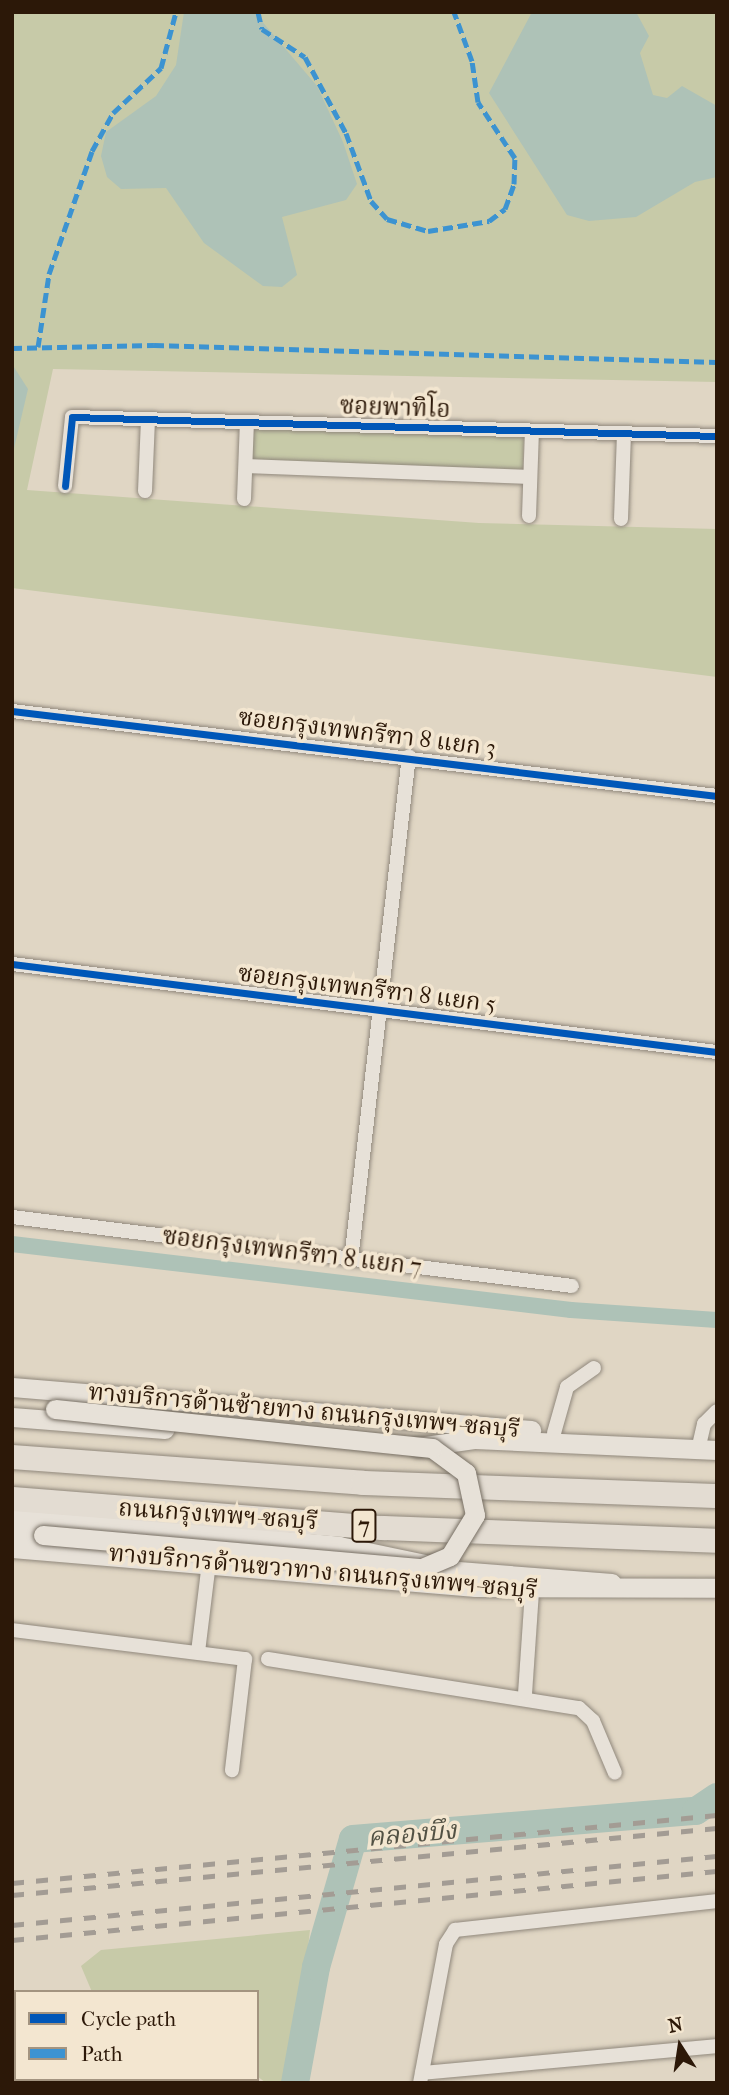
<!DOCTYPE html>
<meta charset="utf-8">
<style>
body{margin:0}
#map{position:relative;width:729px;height:2095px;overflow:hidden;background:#e0d6c4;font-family:"IM FELL French Canon","Noto Serif Thai",serif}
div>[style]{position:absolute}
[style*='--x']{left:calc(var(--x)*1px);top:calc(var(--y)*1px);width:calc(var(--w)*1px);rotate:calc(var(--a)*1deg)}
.green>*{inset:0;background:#c7caa8;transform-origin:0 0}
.water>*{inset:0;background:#aec2b7}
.canal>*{height:16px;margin:-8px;padding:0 8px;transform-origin:8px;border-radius:8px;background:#aec2b7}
.river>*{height:28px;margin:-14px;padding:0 14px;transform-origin:14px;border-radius:14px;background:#aec2b7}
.roads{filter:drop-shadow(0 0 2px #90887c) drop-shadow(0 0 2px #90887c)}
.minor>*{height:14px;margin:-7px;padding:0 7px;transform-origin:7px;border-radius:7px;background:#e7e1d8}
.secondary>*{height:19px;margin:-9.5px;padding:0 9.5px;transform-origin:9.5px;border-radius:9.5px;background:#e7e1d8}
.motorway>*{height:24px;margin:-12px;padding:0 12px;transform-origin:12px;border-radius:12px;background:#e3dcd2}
.rail>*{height:4.5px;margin-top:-2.25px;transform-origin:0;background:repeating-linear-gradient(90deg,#a39c94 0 12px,transparent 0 24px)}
.bridges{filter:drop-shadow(0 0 2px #766e63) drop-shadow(0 0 2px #766e63)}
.secondary-bridge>*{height:19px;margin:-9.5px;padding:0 9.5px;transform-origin:9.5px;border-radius:9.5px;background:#e7e1d8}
.quiet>*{height:5px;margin-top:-2.5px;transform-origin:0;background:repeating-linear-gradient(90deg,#3c93d1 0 10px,transparent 0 15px)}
.cycleway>*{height:7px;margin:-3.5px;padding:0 3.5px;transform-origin:3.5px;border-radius:3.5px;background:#0057b8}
span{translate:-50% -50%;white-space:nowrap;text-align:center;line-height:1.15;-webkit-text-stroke:7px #f3e6d0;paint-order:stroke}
.shield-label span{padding:2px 5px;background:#f3e6d0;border:2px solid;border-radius:5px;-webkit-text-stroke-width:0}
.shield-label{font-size:23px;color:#2c1808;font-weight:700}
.street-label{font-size:24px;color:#2c1808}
.water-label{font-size:26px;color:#525144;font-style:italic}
.frame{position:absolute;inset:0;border:14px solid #2c1808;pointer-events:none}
.legend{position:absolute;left:14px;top:1990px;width:245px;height:91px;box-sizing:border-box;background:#f3e6d0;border:2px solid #a39480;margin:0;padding:9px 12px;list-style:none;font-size:21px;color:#2c1808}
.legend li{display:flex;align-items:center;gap:14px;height:35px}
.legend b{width:35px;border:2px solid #a39480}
.north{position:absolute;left:645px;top:2011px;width:70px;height:70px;-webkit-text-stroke:5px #f3e6d0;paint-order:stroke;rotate:348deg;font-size:19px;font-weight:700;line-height:28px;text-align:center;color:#2c1808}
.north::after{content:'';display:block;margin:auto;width:24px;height:32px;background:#2c1808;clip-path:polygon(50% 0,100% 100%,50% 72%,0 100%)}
</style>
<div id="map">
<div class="green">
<i style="clip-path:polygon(12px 12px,717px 12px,717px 382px,53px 369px,27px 490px,479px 523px,717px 529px,717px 677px,12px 588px)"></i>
<i style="left:253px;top:428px;width:271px;height:32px;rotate:2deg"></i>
<i style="clip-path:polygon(310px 1930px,293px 2083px,266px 2083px,257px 2076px,257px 1992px,92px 1992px,81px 1966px,101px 1950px)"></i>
</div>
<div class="water">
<i style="clip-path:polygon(184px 12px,254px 12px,317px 86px,343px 142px,357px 184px,346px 200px,282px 217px,297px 275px,282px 287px,263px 286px,204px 243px,166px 188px,121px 189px,107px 177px,101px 156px,106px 132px,156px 96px,176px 65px)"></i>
<i style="clip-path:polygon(532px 12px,636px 12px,649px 36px,640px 53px,653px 95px,667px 98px,682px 86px,717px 106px,717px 177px,695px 182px,636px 217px,589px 221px,567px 215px,489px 93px)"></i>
<i style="clip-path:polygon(12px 364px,28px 389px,12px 457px)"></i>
</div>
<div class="canal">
<i style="--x:12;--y:1244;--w:563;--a:6.73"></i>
<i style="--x:571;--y:1310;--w:146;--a:3.9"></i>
</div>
<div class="river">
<i style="--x:295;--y:2083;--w:118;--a:-79.7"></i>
<i style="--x:316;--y:1967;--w:133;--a:-73.9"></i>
<i style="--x:353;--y:1839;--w:344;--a:-4.7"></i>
<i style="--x:696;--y:1811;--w:25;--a:-34"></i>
</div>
<div class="roads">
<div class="minor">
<i style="--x:246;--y:466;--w:284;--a:2.2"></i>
<i style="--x:65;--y:486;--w:69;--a:-84.2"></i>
<i style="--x:72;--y:417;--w:645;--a:1.69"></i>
<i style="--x:145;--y:491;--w:72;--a:-87.6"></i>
<i style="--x:244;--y:499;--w:77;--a:-87.8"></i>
<i style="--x:529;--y:516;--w:84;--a:-88"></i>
<i style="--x:621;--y:519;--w:86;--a:-88"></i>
<i style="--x:12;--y:711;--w:710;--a:6.87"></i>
<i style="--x:12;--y:964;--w:710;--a:7.12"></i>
<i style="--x:12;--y:1217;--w:564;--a:7.02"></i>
<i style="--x:351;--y:1260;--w:507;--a:-83.44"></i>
<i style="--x:554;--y:1433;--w:48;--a:-74.2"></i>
<i style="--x:567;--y:1387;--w:33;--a:-35"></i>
<i style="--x:698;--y:1450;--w:27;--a:-77"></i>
<i style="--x:704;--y:1424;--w:18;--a:-45"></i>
<i style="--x:12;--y:1630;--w:235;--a:7.1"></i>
<i style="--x:245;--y:1659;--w:112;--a:96.7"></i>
<i style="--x:198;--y:1652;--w:90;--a:-83"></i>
<i style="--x:268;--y:1659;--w:315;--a:9"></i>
<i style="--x:579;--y:1708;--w:19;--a:43"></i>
<i style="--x:593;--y:1721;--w:56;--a:67.1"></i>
<i style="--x:525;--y:1694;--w:103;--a:-86.1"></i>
<i style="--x:422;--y:2073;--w:296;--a:-5.2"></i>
<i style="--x:420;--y:2083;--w:141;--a:-79.4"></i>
<i style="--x:446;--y:1944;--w:17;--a:-57"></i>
<i style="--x:455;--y:1930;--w:264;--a:-6.3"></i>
</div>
<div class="secondary">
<i style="--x:12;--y:1387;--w:521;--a:4.74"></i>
<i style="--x:12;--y:1417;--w:153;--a:4.5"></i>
<i style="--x:418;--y:1447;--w:58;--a:-8"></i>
<i style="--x:475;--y:1439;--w:242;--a:2.6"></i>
<i style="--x:12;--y:1516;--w:328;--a:5.2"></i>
<i style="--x:339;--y:1546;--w:122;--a:11.9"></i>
<i style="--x:458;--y:1571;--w:154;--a:4.5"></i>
<i style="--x:12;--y:1532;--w:31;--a:6"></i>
<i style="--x:12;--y:1548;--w:465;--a:4.8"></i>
<i style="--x:475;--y:1587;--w:242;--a:0.2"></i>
</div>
<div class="motorway">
<i style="--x:12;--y:1457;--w:352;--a:4.2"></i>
<i style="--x:363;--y:1483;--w:354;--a:2.1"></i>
<i style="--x:12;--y:1499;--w:372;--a:4.5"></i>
<i style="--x:383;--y:1528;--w:334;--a:2.2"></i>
</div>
</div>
<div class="rail">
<i style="--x:12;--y:1883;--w:708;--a:-5.51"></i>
<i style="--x:12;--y:1895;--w:708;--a:-5.43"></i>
<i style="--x:12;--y:1925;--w:708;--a:-5.59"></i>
<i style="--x:12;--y:1940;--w:708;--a:-5.59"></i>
</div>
<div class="bridges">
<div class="secondary-bridge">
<i style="--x:43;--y:1535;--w:380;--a:5"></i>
<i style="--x:422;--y:1568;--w:30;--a:-23"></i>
<i style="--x:450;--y:1556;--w:48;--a:-58.6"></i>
<i style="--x:475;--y:1515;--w:43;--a:-102.1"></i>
<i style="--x:466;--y:1473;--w:42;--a:-143.7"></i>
<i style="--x:432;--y:1448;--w:379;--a:-174.1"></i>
</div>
</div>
<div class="quiet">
<i style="--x:258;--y:12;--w:17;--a:77"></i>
<i style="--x:262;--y:29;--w:51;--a:33.1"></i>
<i style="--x:305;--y:57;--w:86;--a:61.7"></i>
<i style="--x:346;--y:133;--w:72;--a:69.8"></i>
<i style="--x:371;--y:201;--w:24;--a:48"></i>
<i style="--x:387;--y:219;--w:43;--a:16.3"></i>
<i style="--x:428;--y:231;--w:62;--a:-9.3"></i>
<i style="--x:489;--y:221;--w:20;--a:-37"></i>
<i style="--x:505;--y:209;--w:27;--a:-70"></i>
<i style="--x:514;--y:184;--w:26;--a:-88"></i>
<i style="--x:515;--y:158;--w:67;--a:-123.5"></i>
<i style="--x:478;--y:102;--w:41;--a:-98.3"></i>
<i style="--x:472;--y:61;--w:52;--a:-110.2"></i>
<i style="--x:38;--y:347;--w:74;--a:-81.4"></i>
<i style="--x:49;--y:274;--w:130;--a:-70.7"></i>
<i style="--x:92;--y:151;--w:43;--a:-61.1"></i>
<i style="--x:113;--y:113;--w:66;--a:-43.2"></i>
<i style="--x:161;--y:68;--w:58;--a:-75"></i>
<i style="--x:12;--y:348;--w:142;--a:-1.2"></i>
<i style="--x:154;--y:345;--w:563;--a:1.73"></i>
</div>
<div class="cycleway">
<i style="--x:65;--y:486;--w:69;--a:-84.2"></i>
<i style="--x:72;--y:417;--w:645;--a:1.69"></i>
<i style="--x:12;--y:711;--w:710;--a:6.87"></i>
<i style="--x:12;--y:964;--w:710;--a:7.12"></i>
</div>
<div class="shield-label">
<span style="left:364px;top:1526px">7</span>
</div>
<div class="street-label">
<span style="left:395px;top:408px;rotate:2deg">ซอยพาทิโอ</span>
<span style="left:367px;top:733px;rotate:7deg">ซอยกรุงเทพกรีฑา 8 แยก 3</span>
<span style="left:367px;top:989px;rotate:7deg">ซอยกรุงเทพกรีฑา 8 แยก 5</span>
<span style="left:292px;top:1252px;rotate:7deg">ซอยกรุงเทพกรีฑา 8 แยก 7</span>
<span style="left:304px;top:1411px;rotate:5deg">ทางบริการด้านซ้ายทาง ถนนกรุงเทพฯ-ชลบุรี</span>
<span style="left:218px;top:1515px;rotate:4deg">ถนนกรุงเทพฯ-ชลบุรี</span>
<span style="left:323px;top:1572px;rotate:5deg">ทางบริการด้านขวาทาง ถนนกรุงเทพฯ-ชลบุรี</span>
</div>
<div class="water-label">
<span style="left:412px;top:1834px;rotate:-5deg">คลองบึง</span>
</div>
<div class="frame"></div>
<ul class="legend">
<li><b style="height:9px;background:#0057b8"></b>Cycle path</li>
<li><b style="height:9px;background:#3c93d1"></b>Path</li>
</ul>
<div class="north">N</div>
</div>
